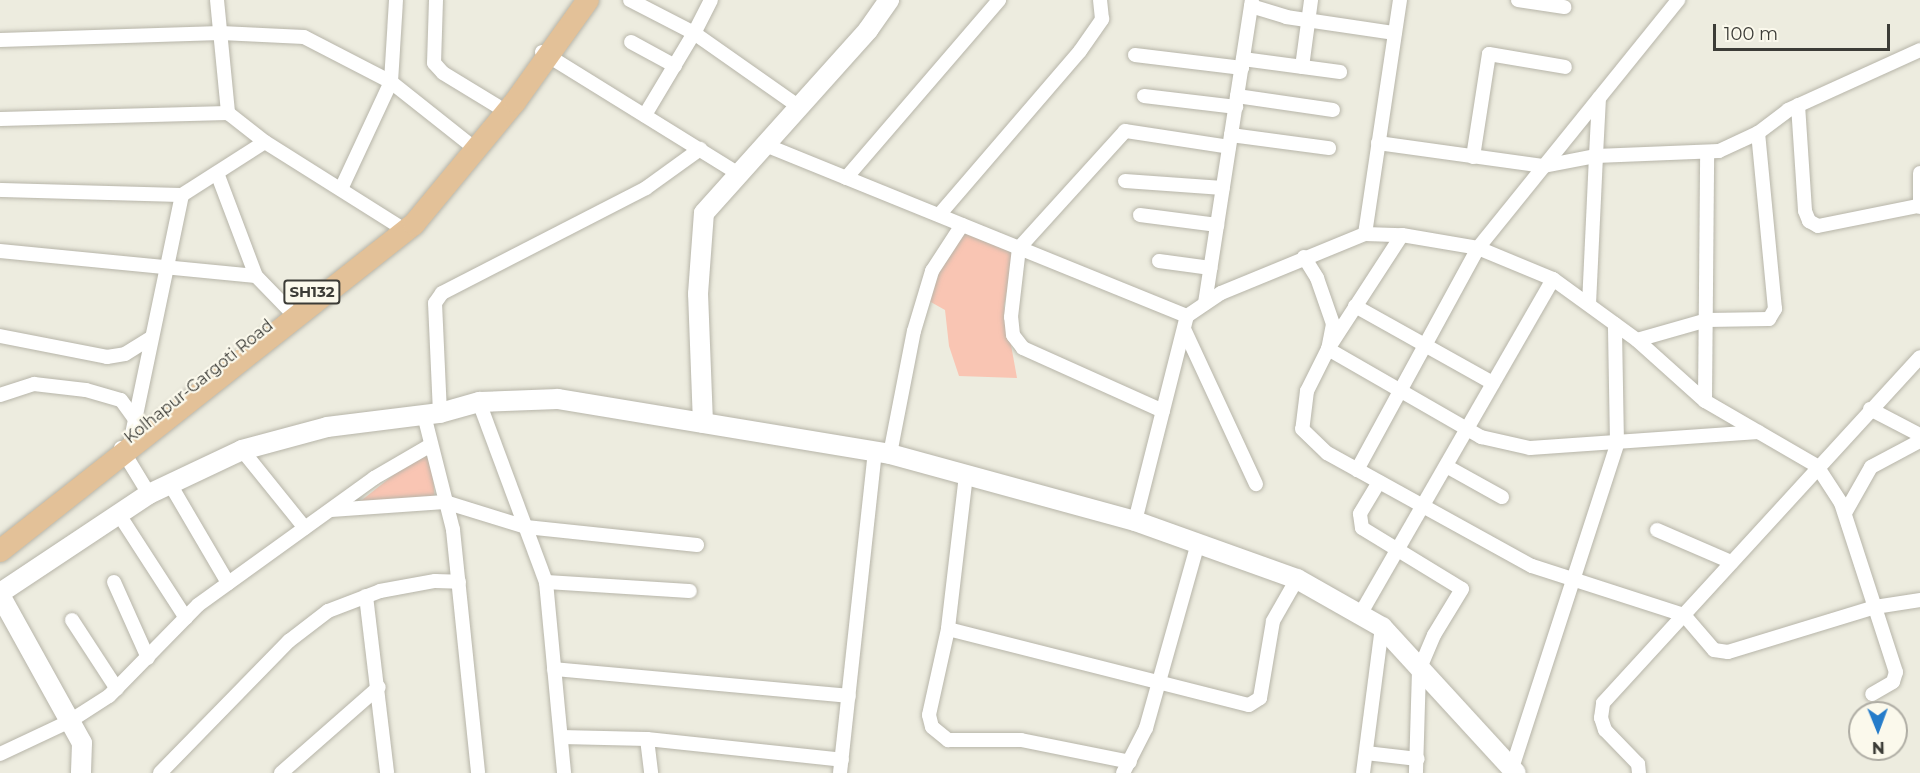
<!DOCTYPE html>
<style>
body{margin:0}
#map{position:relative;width:1920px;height:773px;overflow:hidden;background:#edecdf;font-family:Montserrat,sans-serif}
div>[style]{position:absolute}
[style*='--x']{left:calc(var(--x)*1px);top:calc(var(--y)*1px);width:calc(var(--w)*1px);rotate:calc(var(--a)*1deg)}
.green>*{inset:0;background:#f9c5b3}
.roads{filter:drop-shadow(0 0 2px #b7b5a9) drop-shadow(0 0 2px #b7b5a9)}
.street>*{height:14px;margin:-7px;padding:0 7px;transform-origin:7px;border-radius:7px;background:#fff}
.secondary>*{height:20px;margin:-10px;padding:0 10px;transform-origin:10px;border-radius:10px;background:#fff}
.primary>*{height:22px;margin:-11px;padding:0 11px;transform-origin:11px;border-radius:11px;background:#e3c198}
span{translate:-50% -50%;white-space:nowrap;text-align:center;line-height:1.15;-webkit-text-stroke:4.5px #fbf9ec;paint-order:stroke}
.shield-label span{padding:2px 4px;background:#fbf9ec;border:2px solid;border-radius:4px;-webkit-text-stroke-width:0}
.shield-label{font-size:15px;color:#3c3c37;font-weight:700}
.street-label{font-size:16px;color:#3c3c37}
.north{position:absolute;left:1848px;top:701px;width:60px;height:60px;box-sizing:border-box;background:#fbf9ec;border:2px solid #afada4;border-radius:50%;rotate:179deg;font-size:16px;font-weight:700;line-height:24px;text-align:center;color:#3c3c37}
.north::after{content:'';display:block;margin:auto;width:21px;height:27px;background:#257cca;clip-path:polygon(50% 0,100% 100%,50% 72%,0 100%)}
.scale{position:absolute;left:1713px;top:24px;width:177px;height:27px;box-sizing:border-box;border:3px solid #3c3c37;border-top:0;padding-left:8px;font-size:18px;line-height:21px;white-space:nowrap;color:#3c3c37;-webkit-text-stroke:4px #fbf9ec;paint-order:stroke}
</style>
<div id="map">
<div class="green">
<i style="clip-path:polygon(965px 232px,1015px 253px,1004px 306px,1017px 378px,959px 376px,949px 346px,945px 310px,929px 301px,937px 274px)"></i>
<i style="clip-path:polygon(431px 445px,435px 503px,352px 508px)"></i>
</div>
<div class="roads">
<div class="street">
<i style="--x:217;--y:0;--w:114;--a:84.4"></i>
<i style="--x:436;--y:0;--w:63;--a:91.8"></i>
<i style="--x:434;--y:63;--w:13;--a:48"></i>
<i style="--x:443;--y:73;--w:63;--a:31.4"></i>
<i style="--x:630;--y:0;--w:72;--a:27.3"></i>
<i style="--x:694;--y:33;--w:96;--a:120.9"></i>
<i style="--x:711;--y:0;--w:37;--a:117"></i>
<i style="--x:694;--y:33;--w:127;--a:35.1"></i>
<i style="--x:1518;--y:0;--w:47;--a:8.7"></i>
<i style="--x:1251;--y:6;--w:37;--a:17"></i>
<i style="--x:1286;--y:17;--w:110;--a:8.4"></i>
<i style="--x:0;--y:40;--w:221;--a:-1.8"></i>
<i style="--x:221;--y:33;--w:83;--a:2.8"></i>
<i style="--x:304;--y:37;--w:98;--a:27.3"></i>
<i style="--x:391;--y:82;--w:98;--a:38.4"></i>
<i style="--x:631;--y:42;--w:50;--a:28.6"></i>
<i style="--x:542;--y:52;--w:229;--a:31.8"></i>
<i style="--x:1135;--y:55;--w:108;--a:6.9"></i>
<i style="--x:1243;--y:59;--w:98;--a:7.6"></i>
<i style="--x:1302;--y:67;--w:68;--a:-82.3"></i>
<i style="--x:1144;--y:96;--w:93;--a:6.8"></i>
<i style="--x:1237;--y:96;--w:97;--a:8.3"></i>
<i style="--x:1599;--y:98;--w:58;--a:93"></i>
<i style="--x:1596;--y:156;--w:123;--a:-2.3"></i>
<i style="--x:1719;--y:151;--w:43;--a:-24.8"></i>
<i style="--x:1798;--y:105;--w:106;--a:86.2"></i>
<i style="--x:1805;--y:211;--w:11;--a:68"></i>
<i style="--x:1809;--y:221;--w:10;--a:29"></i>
<i style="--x:1818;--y:226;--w:101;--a:-11.4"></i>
<i style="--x:0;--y:119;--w:228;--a:-1.5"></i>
<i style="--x:228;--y:113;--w:47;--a:38.1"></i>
<i style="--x:265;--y:142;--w:156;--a:32.2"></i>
<i style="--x:1231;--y:135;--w:99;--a:7.6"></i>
<i style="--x:1378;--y:143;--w:168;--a:7.9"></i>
<i style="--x:1544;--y:166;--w:53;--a:-10.9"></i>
<i style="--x:1596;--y:156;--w:148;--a:92.7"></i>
<i style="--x:763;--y:144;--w:458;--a:22.1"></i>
<i style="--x:1473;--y:157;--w:104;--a:-81.2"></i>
<i style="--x:1489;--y:54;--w:77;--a:9.7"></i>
<i style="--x:217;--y:173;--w:110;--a:69.3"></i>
<i style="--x:1920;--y:173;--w:34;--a:90"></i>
<i style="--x:846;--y:178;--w:235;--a:-49.3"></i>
<i style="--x:1125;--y:181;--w:98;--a:4.1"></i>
<i style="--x:341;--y:189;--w:118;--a:-65"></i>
<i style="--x:391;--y:82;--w:82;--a:-86.5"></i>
<i style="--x:0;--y:190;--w:182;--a:1.6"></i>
<i style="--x:939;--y:215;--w:216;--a:-49.3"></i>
<i style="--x:1080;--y:51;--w:39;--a:-55"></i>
<i style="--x:1102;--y:19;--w:19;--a:-96"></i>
<i style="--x:1140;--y:215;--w:78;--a:7.4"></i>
<i style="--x:1365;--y:234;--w:237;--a:-81.5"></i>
<i style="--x:1402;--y:235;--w:136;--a:123"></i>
<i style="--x:1328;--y:349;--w:47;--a:116.6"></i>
<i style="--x:1307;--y:391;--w:38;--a:97"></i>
<i style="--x:1302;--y:429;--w:35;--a:44"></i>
<i style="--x:1327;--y:453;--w:234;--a:28.9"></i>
<i style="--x:1532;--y:566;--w:160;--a:17.9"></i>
<i style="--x:1684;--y:615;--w:46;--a:49.4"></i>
<i style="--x:1714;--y:650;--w:14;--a:8"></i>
<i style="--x:1728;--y:652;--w:154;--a:-17"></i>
<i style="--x:1875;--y:607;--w:46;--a:-8.8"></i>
<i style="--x:0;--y:251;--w:257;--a:5.6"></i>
<i style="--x:256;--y:276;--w:47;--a:45.9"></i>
<i style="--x:1304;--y:257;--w:25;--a:58"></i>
<i style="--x:1317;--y:278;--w:49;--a:70.8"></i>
<i style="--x:1333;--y:324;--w:25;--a:101"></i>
<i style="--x:1328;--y:349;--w:177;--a:29.9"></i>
<i style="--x:1481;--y:437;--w:50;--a:12.7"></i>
<i style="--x:1530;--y:448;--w:229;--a:-4"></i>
<i style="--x:1159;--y:261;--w:52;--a:7.7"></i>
<i style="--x:1205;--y:303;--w:307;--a:-81.2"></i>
<i style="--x:1355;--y:306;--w:158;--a:29.2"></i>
<i style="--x:1184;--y:329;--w:171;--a:65.1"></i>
<i style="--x:0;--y:336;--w:109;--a:11.1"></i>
<i style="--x:107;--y:357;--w:18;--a:-9"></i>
<i style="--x:125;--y:354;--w:31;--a:-32"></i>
<i style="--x:1637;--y:340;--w:73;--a:-15.9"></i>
<i style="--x:1707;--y:320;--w:62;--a:-0.9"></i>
<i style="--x:1769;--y:319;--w:12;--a:-59"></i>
<i style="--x:1775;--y:309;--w:177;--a:-95.5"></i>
<i style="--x:1758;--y:133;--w:38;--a:-37"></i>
<i style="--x:1788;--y:110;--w:145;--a:-24.4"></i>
<i style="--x:0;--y:395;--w:36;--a:-18"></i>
<i style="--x:34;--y:384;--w:52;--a:6.6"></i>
<i style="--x:86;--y:390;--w:36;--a:16"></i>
<i style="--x:121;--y:400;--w:24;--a:54"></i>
<i style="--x:1705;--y:401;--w:249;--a:-89.5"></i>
<i style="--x:479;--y:402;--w:192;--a:69.6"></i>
<i style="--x:546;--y:582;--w:192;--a:84.6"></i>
<i style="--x:1870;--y:409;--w:56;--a:27.5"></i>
<i style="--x:1163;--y:411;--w:154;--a:-155.8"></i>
<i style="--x:1023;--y:348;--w:16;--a:-128"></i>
<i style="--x:1013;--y:335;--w:18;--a:-96"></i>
<i style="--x:1011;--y:317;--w:69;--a:-83.4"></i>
<i style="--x:1019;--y:248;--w:158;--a:-47.8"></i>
<i style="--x:1125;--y:131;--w:105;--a:8.7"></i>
<i style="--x:440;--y:413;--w:110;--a:-92.6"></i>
<i style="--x:435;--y:303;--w:12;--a:-55"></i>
<i style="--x:442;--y:293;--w:229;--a:-27.2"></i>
<i style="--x:646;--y:188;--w:67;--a:-35.8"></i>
<i style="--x:424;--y:415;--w:119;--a:75.8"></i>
<i style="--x:453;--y:530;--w:244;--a:84.1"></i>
<i style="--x:131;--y:439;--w:249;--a:-78.2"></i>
<i style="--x:182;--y:195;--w:98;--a:-32.6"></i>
<i style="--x:121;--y:448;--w:54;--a:58.7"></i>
<i style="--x:242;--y:450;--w:100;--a:51.1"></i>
<i style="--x:890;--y:454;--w:125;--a:-79"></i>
<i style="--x:914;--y:331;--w:63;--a:-73.3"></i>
<i style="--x:932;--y:271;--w:55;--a:-56.9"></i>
<i style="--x:1446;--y:466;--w:64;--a:29"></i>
<i style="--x:1357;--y:470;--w:253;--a:-61.4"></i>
<i style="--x:1478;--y:248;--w:319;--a:-51.1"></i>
<i style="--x:966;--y:475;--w:155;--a:96.7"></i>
<i style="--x:948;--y:629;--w:88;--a:102.5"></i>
<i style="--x:929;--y:715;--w:12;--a:76"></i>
<i style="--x:932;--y:727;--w:21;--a:39"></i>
<i style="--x:948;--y:740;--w:73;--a:0"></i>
<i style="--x:1021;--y:740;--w:111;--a:11.4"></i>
<i style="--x:1379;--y:482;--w:37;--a:121"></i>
<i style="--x:1360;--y:514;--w:14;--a:82"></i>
<i style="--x:1362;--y:528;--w:117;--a:31.4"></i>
<i style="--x:1462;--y:589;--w:54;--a:121.3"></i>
<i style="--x:1434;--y:635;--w:38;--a:113"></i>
<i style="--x:1419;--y:670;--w:103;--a:91.7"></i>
<i style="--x:170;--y:484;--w:115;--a:59.6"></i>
<i style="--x:331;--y:510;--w:114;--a:-4"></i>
<i style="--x:445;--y:502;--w:85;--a:17.2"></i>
<i style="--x:526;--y:527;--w:172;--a:6"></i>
<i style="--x:118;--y:513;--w:125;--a:57.1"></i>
<i style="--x:1845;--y:513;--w:53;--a:-60.5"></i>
<i style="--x:1871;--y:467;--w:55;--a:-28"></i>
<i style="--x:1135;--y:521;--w:211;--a:-75.8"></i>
<i style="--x:1187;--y:316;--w:41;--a:-34.1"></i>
<i style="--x:1221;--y:293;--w:156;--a:-22.3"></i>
<i style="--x:1365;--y:234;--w:37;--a:2"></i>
<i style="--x:1402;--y:235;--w:77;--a:9.7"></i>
<i style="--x:1478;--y:248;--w:81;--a:22.5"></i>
<i style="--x:1553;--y:279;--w:104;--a:36"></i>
<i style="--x:1637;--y:340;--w:91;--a:41.9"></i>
<i style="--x:1705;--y:401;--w:129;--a:30.1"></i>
<i style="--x:1817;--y:466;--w:44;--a:57"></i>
<i style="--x:1841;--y:503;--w:178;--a:72"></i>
<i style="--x:1896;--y:672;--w:10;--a:107"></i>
<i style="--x:1893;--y:682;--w:24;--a:150"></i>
<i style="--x:1657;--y:530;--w:81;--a:23.4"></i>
<i style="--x:114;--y:582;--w:83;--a:65.9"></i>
<i style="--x:546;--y:582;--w:144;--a:3.6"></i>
<i style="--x:366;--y:596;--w:178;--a:83.2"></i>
<i style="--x:1361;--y:613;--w:385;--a:-60.1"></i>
<i style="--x:72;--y:620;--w:82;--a:56.9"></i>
<i style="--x:948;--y:629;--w:310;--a:14.2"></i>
<i style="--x:1249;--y:705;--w:13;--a:-32"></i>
<i style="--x:1260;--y:698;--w:78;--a:-80.4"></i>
<i style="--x:1273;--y:621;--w:48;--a:-60.3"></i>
<i style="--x:554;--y:669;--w:296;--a:5.2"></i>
<i style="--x:561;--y:737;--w:86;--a:1.3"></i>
<i style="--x:647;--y:739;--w:196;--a:6.1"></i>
<i style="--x:647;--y:739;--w:34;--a:83"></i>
<i style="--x:1366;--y:753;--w:52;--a:6.6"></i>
<i style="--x:0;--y:754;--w:77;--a:-25.2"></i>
<i style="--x:70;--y:721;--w:46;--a:-32.7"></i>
<i style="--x:109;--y:696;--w:127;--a:-45.6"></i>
<i style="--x:198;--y:605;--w:217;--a:-35.8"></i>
<i style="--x:374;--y:478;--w:66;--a:-30.1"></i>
<i style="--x:1512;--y:768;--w:341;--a:-72"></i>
<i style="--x:1617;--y:444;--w:120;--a:-91"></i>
<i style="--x:160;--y:773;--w:185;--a:-45.7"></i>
<i style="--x:289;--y:641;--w:49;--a:-37.6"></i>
<i style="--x:328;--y:611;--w:56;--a:-21"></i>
<i style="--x:380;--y:591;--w:56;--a:-10.3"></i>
<i style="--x:435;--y:581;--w:24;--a:2"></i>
<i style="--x:281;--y:773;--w:130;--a:-41.3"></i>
<i style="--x:840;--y:773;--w:324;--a:-83.8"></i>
<i style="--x:1123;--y:773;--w:51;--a:-62.9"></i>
<i style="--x:1146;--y:728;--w:192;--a:-74.3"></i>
<i style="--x:1363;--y:773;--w:147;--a:-82.6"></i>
<i style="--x:1639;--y:773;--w:9;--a:-96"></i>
<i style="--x:1638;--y:764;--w:47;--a:-134.1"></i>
<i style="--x:1605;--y:730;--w:13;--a:-108"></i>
<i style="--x:1601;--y:718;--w:15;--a:-82"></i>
<i style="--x:1603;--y:703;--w:469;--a:-47.5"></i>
</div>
<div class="secondary">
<i style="--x:703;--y:423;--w:129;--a:-92.2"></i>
<i style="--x:698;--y:294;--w:81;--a:-85.8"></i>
<i style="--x:704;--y:213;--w:246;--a:-48.1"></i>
<i style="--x:868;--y:30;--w:37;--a:-55"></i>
<i style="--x:0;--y:593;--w:179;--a:-33.6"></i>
<i style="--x:149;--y:494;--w:103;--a:-25.3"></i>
<i style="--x:242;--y:450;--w:88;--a:-15.1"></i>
<i style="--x:327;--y:427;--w:114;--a:-7.1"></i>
<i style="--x:440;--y:413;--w:41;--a:-15.8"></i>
<i style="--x:479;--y:402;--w:79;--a:-2.2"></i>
<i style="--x:558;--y:399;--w:337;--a:9.4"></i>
<i style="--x:890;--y:454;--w:254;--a:15.3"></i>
<i style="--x:1135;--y:521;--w:172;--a:19.7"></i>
<i style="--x:1297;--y:579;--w:98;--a:29.5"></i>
<i style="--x:1382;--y:627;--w:198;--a:47.5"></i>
<i style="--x:0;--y:595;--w:169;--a:61"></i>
<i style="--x:82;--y:743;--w:30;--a:92"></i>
</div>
<div class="primary">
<i style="--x:0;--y:551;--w:528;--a:-38.3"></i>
<i style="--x:414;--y:224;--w:158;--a:-50.4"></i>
<i style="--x:515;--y:102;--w:125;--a:-54.4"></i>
</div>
</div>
<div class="shield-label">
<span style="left:312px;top:292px">SH132</span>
</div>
<div class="street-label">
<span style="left:199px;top:382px;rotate:-39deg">Kolhapur-Gargoti Road</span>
</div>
<div class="north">N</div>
<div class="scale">100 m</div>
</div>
